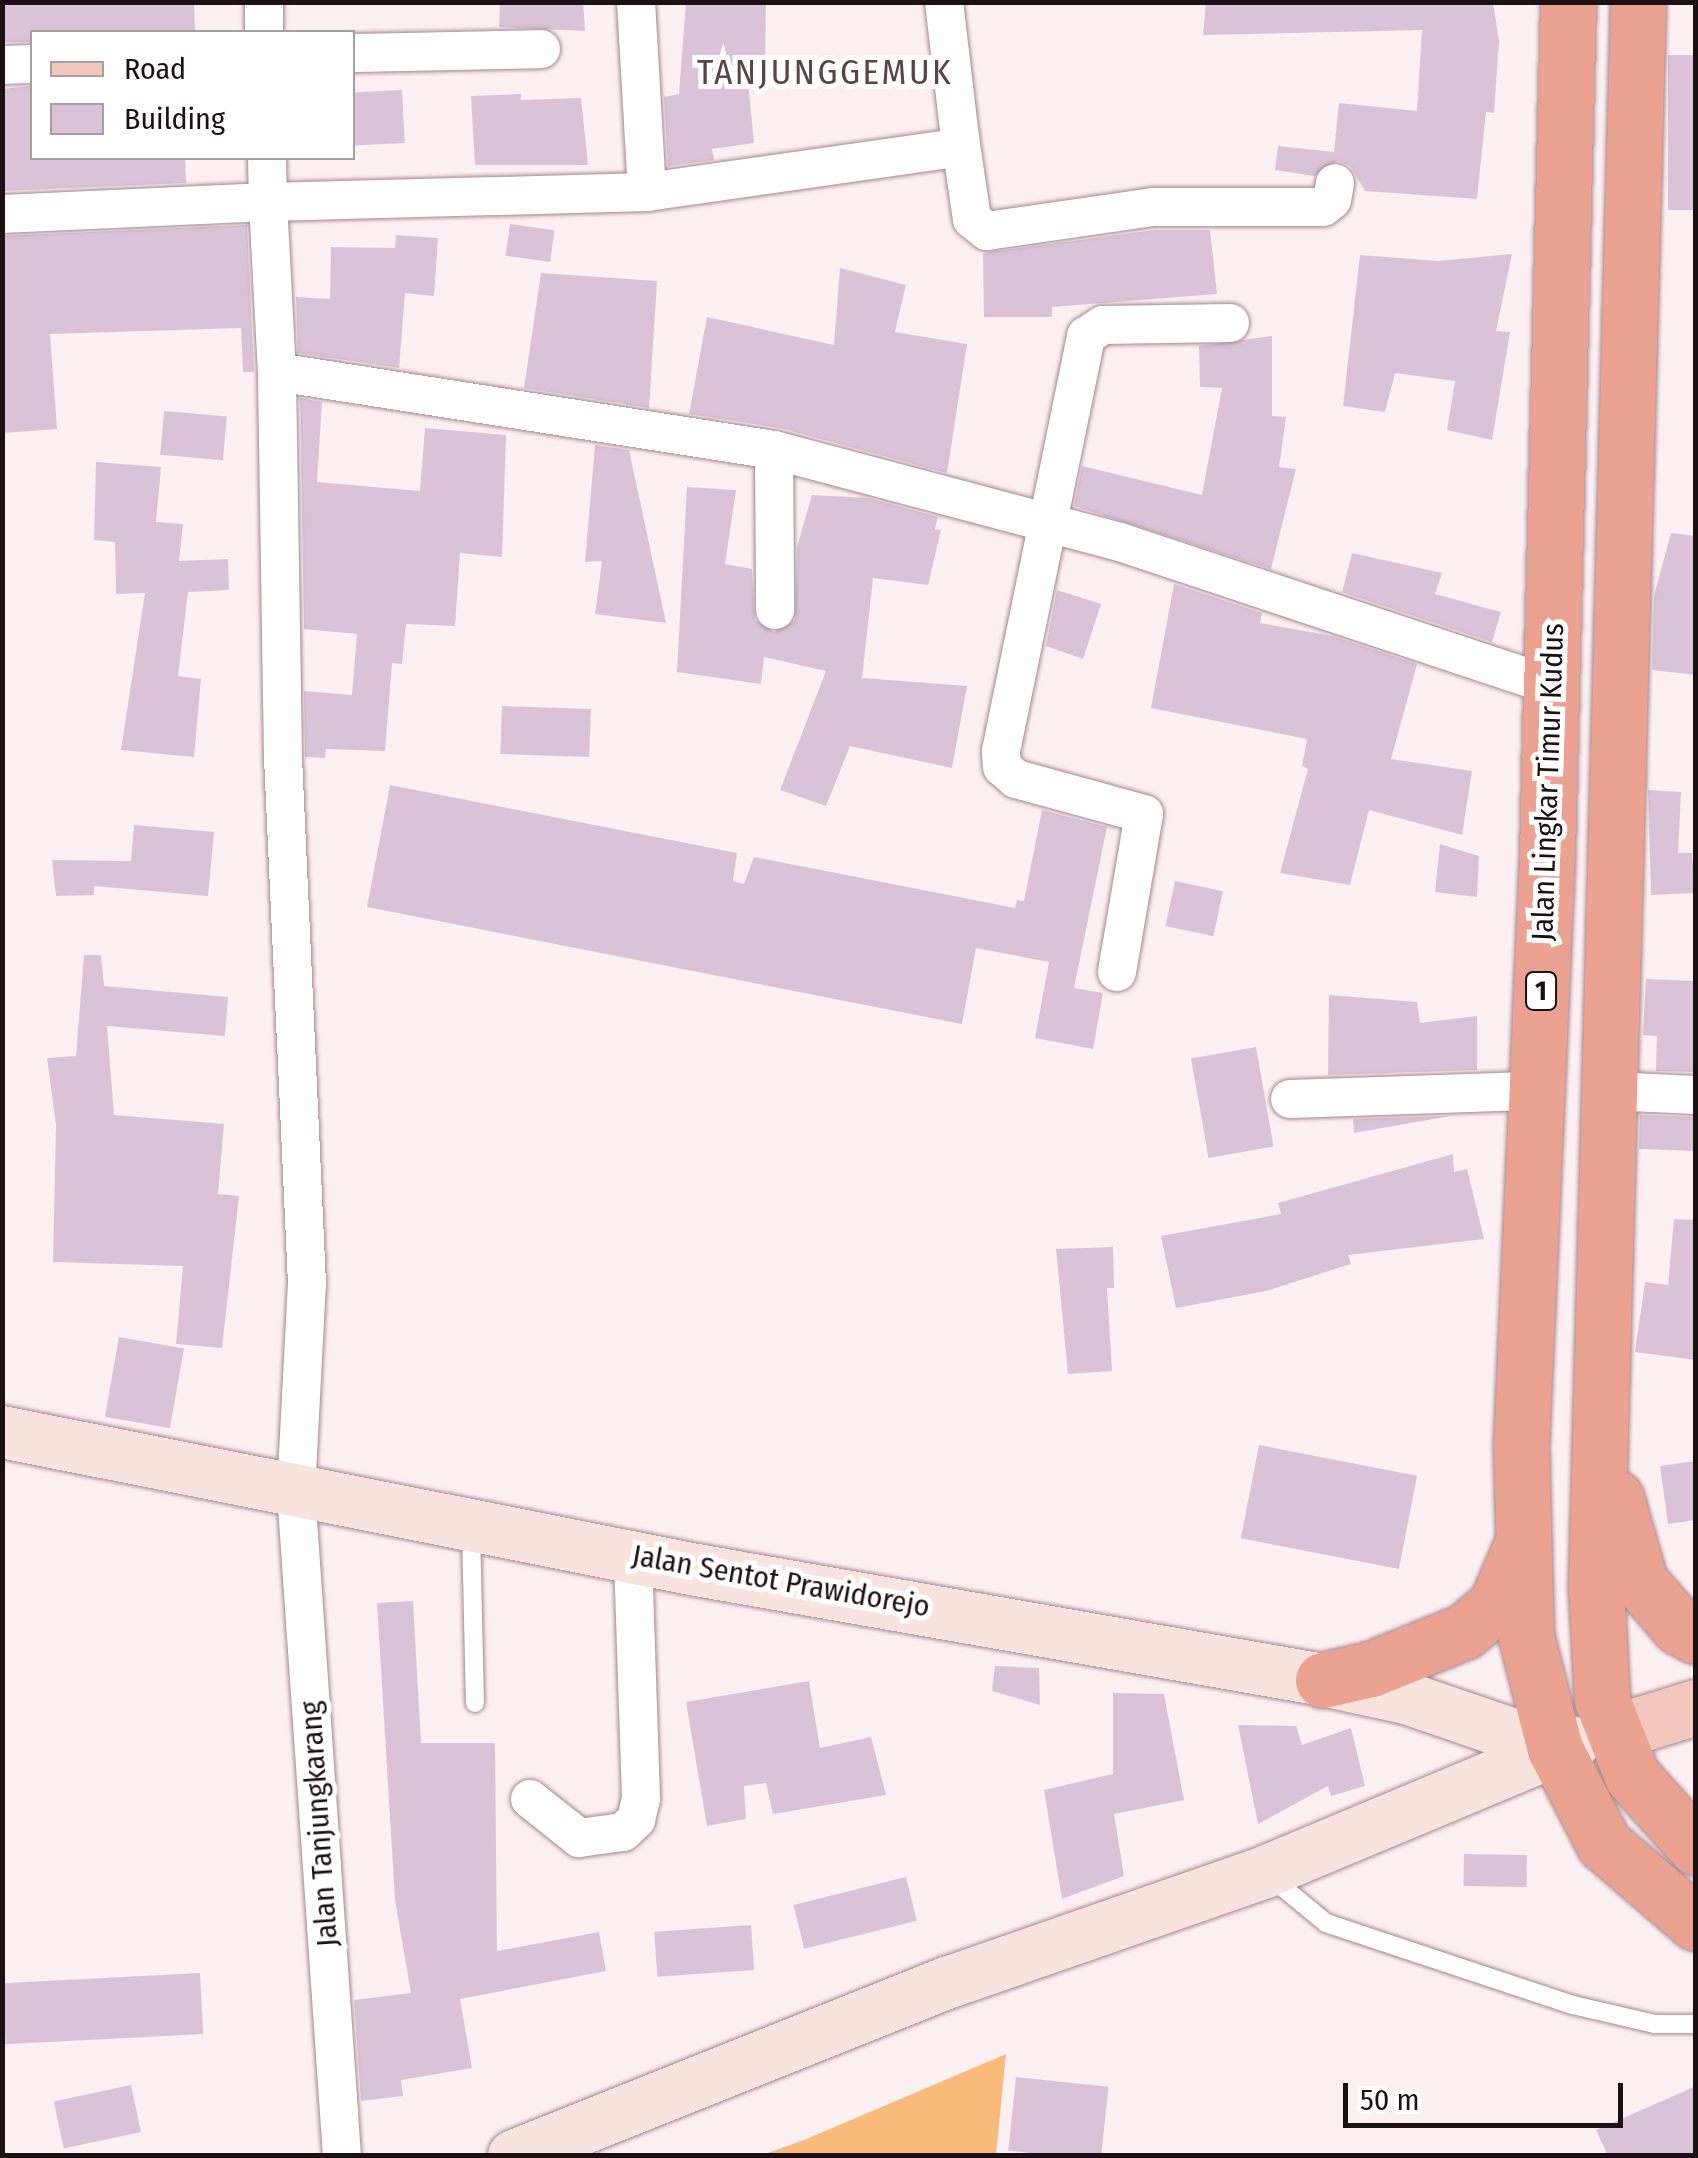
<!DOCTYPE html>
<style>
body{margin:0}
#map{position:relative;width:1698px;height:2158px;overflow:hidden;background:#fdf0f3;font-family:"Fira Sans Condensed",sans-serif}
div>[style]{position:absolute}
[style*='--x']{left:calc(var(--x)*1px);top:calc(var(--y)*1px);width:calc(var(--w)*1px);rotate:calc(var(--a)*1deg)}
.green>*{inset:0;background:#f9bb7c}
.building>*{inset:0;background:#dac3d8;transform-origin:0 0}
.roads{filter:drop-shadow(0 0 2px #a5878f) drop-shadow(0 0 2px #a5878f)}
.lane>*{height:18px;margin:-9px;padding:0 9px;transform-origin:9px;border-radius:9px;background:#fff}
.street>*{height:38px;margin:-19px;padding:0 19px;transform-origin:19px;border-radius:19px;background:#fff}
.secondary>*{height:52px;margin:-26px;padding:0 26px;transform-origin:26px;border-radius:26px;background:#f9e3de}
.primary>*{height:55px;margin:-27.5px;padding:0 27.5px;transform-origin:27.5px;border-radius:27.5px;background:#f3c7bd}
.highway>*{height:55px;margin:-27.5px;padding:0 27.5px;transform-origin:27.5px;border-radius:27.5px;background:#eba291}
span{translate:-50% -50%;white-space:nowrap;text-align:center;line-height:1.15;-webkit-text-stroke:10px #fff;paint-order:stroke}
.shield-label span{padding:2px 8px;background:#fff;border:2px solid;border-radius:8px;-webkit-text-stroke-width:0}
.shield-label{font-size:28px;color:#1b1013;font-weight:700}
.street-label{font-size:30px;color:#1b1013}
.quarter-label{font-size:35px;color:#5c4249;letter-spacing:2.5px}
.frame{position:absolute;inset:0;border:5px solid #1b1013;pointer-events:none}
.legend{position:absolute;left:30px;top:30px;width:325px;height:130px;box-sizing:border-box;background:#fff;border:2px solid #a49fa1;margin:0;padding:12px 18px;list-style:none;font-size:30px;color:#1b1013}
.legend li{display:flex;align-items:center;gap:20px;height:50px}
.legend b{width:50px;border:2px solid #a49fa1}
.scale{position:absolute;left:1343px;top:2083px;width:280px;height:45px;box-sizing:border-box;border:5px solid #1b1013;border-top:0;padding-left:12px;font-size:30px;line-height:35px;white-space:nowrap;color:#1b1013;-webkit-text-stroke:8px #fff;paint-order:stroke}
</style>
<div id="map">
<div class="green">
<i style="clip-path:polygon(1006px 2054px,996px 2155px,762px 2155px,804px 2140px)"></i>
</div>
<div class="building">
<i style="clip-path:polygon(2px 2px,194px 2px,195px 32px,32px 32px,32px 42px,3px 42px)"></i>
<i style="clip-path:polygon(500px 2px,583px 2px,585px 31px,499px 27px)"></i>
<i style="clip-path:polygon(686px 2px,766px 2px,765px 69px,747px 71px,754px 143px,712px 149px,714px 160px,668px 166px,664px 97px,679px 94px)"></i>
<i style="clip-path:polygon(1206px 2px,1493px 2px,1499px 41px,1494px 113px,1486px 112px,1477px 199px,1365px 191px,1350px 166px,1338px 161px,1314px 176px,1275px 170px,1278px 146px,1334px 152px,1339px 103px,1417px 111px,1422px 30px,1203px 35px)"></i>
<i style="left:1668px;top:55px;width:28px;height:155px"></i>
<i style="clip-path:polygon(32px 86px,32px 158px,185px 158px,186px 183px,2px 191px,2px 89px)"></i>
<i style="left:402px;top:90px;width:53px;height:50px;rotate:87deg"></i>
<i style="clip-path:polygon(521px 94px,521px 100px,581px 98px,588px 165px,475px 165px,471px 96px)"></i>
<i style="left:510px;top:224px;width:45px;height:32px;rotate:8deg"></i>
<i style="clip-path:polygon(247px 225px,254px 372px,243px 372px,241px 328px,50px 334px,57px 429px,2px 433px,2px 236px)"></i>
<i style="clip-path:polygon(1155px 230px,1210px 230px,1217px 294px,1052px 307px,1052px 317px,984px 317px,983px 253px)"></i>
<i style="clip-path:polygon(396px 235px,438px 238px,434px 296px,405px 293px,399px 368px,298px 353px,296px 297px,330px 299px,331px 247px,395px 248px)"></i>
<i style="clip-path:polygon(1512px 254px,1496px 331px,1510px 332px,1492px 440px,1447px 430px,1455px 381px,1395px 373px,1385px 412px,1343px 406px,1360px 255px,1438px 261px)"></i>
<i style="clip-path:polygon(840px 268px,906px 285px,895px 332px,967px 344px,947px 473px,780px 428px,689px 414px,707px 317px,834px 345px)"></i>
<i style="clip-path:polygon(541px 273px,657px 281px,649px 408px,524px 388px)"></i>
<i style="clip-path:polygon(1272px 336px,1272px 416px,1286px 417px,1279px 467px,1296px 469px,1271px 569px,1074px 506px,1082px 466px,1202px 495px,1222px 388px,1200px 387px,1199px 346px)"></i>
<i style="clip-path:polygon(300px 398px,322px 402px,317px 482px,420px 491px,425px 428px,506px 435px,502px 557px,460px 553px,455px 626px,406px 624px,402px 664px,392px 663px,385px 751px,326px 749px,325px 758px,305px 757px,304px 691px,352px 695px,357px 634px,304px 629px)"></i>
<i style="left:164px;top:411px;width:63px;height:44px;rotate:5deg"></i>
<i style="clip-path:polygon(595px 445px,629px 450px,666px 623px,595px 614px,602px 561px,585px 562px)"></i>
<i style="clip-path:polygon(96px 462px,161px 467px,156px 522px,183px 524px,179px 561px,228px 559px,229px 590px,188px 592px,178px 676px,201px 679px,194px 757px,121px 750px,145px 593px,116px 594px,115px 542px,94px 540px)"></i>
<i style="clip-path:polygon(687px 487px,736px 490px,725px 564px,752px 569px,755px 620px,774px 632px,795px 620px,797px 547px,812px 495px,868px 498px,938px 517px,935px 529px,941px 530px,928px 585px,873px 578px,862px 678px,967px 686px,952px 768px,850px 746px,826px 806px,780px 790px,826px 671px,764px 657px,761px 684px,677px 672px)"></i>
<i style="clip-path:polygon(1671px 533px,1696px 536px,1696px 675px,1652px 670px,1654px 596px)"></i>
<i style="clip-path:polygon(1352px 553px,1442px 573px,1435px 594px,1501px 612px,1492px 642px,1342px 592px)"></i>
<i style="clip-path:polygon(1174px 584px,1262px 613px,1260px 623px,1332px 636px,1417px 664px,1391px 759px,1472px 771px,1462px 835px,1369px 810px,1350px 885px,1280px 873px,1308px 769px,1302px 766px,1307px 739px,1151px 708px)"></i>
<i style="clip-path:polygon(1057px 590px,1101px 604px,1083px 659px,1046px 646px)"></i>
<i style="left:502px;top:706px;width:89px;height:48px;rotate:2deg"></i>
<i style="clip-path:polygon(390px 785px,737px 853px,733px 881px,744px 884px,754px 857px,1015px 908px,1017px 900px,1024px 901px,1042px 810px,1107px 827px,1074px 988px,1103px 993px,1093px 1049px,1035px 1038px,1049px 962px,976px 948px,962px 1024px,367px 907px)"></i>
<i style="clip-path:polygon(1648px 790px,1681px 792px,1678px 853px,1692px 853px,1695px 893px,1651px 895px)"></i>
<i style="clip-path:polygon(134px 825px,214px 832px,208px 896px,94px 886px,94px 895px,56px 896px,52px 860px,131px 861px)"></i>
<i style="clip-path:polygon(1440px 844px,1479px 856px,1477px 897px,1435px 892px)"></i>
<i style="left:1175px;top:881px;width:49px;height:46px;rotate:12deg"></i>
<i style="clip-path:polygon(84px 955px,101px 955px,104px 986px,228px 997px,225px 1036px,107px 1026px,114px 1115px,224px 1124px,218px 1194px,239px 1196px,222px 1348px,176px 1344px,183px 1266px,53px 1262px,56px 1125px,47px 1058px,76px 1056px)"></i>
<i style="clip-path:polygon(1646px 979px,1696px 981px,1696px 1072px,1656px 1071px,1657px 1036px,1643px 1035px)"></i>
<i style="clip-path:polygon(1329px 995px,1417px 1002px,1420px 1023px,1477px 1016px,1477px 1070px,1328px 1075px)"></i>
<i style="left:1256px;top:1047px;width:101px;height:66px;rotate:80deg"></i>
<i style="left:1640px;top:1115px;width:56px;height:34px;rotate:2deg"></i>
<i style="clip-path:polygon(1450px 1116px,1354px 1133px,1353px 1119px)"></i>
<i style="clip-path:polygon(1453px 1154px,1454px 1172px,1467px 1169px,1484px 1239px,1348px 1255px,1351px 1264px,1266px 1291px,1176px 1308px,1161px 1236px,1281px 1214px,1278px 1203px)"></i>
<i style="clip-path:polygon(1674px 1219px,1696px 1220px,1696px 1360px,1635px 1352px,1645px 1282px,1668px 1285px)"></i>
<i style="clip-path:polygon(1113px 1247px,1114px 1288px,1107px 1288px,1112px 1371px,1068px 1374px,1056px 1249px)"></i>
<i style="left:119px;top:1337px;width:66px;height:81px;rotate:10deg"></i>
<i style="left:1259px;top:1445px;width:161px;height:95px;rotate:11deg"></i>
<i style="clip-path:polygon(1696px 1461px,1696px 1520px,1668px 1524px,1660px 1466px)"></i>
<i style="clip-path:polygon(413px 1601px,421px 1743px,495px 1743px,497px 1951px,599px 1932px,606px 1971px,460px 1999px,472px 2068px,401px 2080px,403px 2096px,361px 2101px,354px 2000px,411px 1993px,395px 1900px,377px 1603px)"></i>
<i style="clip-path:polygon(995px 1666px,1039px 1668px,1040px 1705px,992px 1691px)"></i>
<i style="clip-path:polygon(809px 1681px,820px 1748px,871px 1737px,886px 1795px,773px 1814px,766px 1783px,744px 1786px,746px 1819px,707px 1826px,686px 1702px)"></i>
<i style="clip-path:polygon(1113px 1693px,1164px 1694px,1184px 1800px,1114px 1814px,1124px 1876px,1062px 1899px,1044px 1790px,1113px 1774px)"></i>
<i style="clip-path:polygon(1238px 1725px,1296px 1726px,1302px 1745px,1351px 1728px,1365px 1786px,1331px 1796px,1328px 1786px,1258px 1824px)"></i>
<i style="left:1464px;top:1854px;width:63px;height:32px;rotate:1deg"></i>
<i style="left:906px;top:1877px;width:45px;height:116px;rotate:76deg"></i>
<i style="left:751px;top:1925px;width:45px;height:97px;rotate:86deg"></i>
<i style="left:200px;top:1973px;width:61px;height:198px;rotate:87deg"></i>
<i style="left:1016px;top:2077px;width:93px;height:74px;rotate:6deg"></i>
<i style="left:131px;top:2085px;width:48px;height:79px;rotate:78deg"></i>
<i style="clip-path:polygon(1696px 2086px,1696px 2156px,1608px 2156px,1596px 2130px)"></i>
</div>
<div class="roads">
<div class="lane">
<i style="--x:471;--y:1529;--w:174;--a:88.7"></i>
<i style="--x:1269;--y:1876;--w:74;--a:39.5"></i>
<i style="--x:1326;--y:1923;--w:260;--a:18.4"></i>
<i style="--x:1573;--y:2005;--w:84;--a:13"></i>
<i style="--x:1655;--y:2024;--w:41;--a:0"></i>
</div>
<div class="street">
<i style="--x:264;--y:2;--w:30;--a:90"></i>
<i style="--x:352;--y:53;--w:189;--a:-1.2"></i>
<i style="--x:2;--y:65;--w:30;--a:-2"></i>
<i style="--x:960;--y:138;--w:82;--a:81.6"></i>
<i style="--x:972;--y:219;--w:19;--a:39"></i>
<i style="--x:987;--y:231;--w:168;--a:-8.2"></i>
<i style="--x:1153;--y:207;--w:170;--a:0"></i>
<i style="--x:1323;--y:207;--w:11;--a:-38"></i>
<i style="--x:1332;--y:200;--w:17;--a:-80"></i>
<i style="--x:267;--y:158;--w:44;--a:88.7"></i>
<i style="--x:268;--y:202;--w:379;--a:-1.5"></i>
<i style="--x:647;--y:192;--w:190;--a:-93.3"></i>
<i style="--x:647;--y:192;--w:305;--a:-8.1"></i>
<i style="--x:949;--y:149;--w:16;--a:-45"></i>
<i style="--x:960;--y:138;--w:137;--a:-96.7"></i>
<i style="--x:2;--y:214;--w:266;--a:-2.6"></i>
<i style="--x:268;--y:202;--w:170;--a:87"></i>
<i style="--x:774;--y:450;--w:160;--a:89.6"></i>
<i style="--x:1117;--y:972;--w:160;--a:-80.3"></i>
<i style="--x:1144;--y:814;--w:133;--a:-164.7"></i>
<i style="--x:1016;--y:779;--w:18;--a:-139"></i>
<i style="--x:1002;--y:767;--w:16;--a:-94"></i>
<i style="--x:1001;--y:751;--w:424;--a:-78.4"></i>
<i style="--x:1086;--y:336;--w:20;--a:-33"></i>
<i style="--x:1103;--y:325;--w:127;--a:-0.9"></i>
<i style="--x:1610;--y:1091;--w:86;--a:2.7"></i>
<i style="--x:1290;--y:1099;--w:246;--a:-1.9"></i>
<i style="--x:530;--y:1799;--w:63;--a:38.5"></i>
<i style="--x:579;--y:1838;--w:44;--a:-7.8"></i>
<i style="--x:623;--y:1832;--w:18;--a:-43"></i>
<i style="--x:636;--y:1820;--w:22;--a:-77"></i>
<i style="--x:641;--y:1799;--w:243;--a:-91.9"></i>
<i style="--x:342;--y:2156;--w:666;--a:-93.96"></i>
<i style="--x:296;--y:1492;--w:208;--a:-87"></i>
<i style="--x:307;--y:1284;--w:527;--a:-92.61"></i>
<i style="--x:283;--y:758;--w:386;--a:-90.9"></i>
<i style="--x:277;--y:372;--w:503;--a:8.92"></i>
<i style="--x:774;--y:450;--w:358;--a:14.9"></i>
<i style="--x:1120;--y:542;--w:454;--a:18.4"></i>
</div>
<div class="secondary">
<i style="--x:2;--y:1432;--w:702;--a:11.25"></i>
<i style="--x:691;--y:1569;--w:642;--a:9.96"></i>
<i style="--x:1323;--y:1680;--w:85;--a:12.2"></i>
<i style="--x:1406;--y:1698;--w:157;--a:18.9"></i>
<i style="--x:514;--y:2156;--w:469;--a:-21.8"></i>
<i style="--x:950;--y:1982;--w:334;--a:-19.2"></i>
<i style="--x:1265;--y:1872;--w:335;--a:-22.7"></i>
</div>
<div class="primary">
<i style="--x:1615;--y:1732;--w:85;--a:-17.2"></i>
</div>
<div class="highway">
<i style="--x:1568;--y:2;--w:853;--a:91.41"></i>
<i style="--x:1547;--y:855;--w:592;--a:92.52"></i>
<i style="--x:1521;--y:1446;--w:190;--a:88.5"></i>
<i style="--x:1526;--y:1636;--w:117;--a:75.6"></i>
<i style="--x:1555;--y:1749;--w:107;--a:62.7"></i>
<i style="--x:1604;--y:1844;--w:121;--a:40.7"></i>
<i style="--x:1638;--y:2;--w:1587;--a:91.52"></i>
<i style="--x:1596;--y:1588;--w:112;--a:86.9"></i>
<i style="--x:1602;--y:1700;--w:82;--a:68.5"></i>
<i style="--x:1632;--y:1776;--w:96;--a:48"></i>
<i style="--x:1616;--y:1498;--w:87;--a:74.1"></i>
<i style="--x:1640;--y:1582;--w:60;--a:49.1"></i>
<i style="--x:1679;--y:1627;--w:19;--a:28"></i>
<i style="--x:1323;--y:1680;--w:49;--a:-12.9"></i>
<i style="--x:1371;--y:1669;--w:101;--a:-22"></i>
<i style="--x:1465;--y:1631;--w:40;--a:-40"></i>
<i style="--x:1496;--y:1605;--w:61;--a:-66.8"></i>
</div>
</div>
<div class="shield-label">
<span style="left:1541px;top:991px">1</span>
</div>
<div class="street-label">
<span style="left:1548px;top:782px;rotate:-88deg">Jalan Lingkar Timur Kudus</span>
<span style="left:781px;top:1581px;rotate:10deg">Jalan Sentot Prawidorejo</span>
<span style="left:319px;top:1824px;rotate:-94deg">Jalan Tanjungkarang</span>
</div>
<div class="quarter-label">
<span style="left:825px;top:72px">TANJUNGGEMUK</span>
</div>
<div class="frame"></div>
<ul class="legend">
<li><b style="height:12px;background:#f3c7bd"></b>Road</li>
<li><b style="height:28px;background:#dac3d8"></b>Building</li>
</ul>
<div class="scale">50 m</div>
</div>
